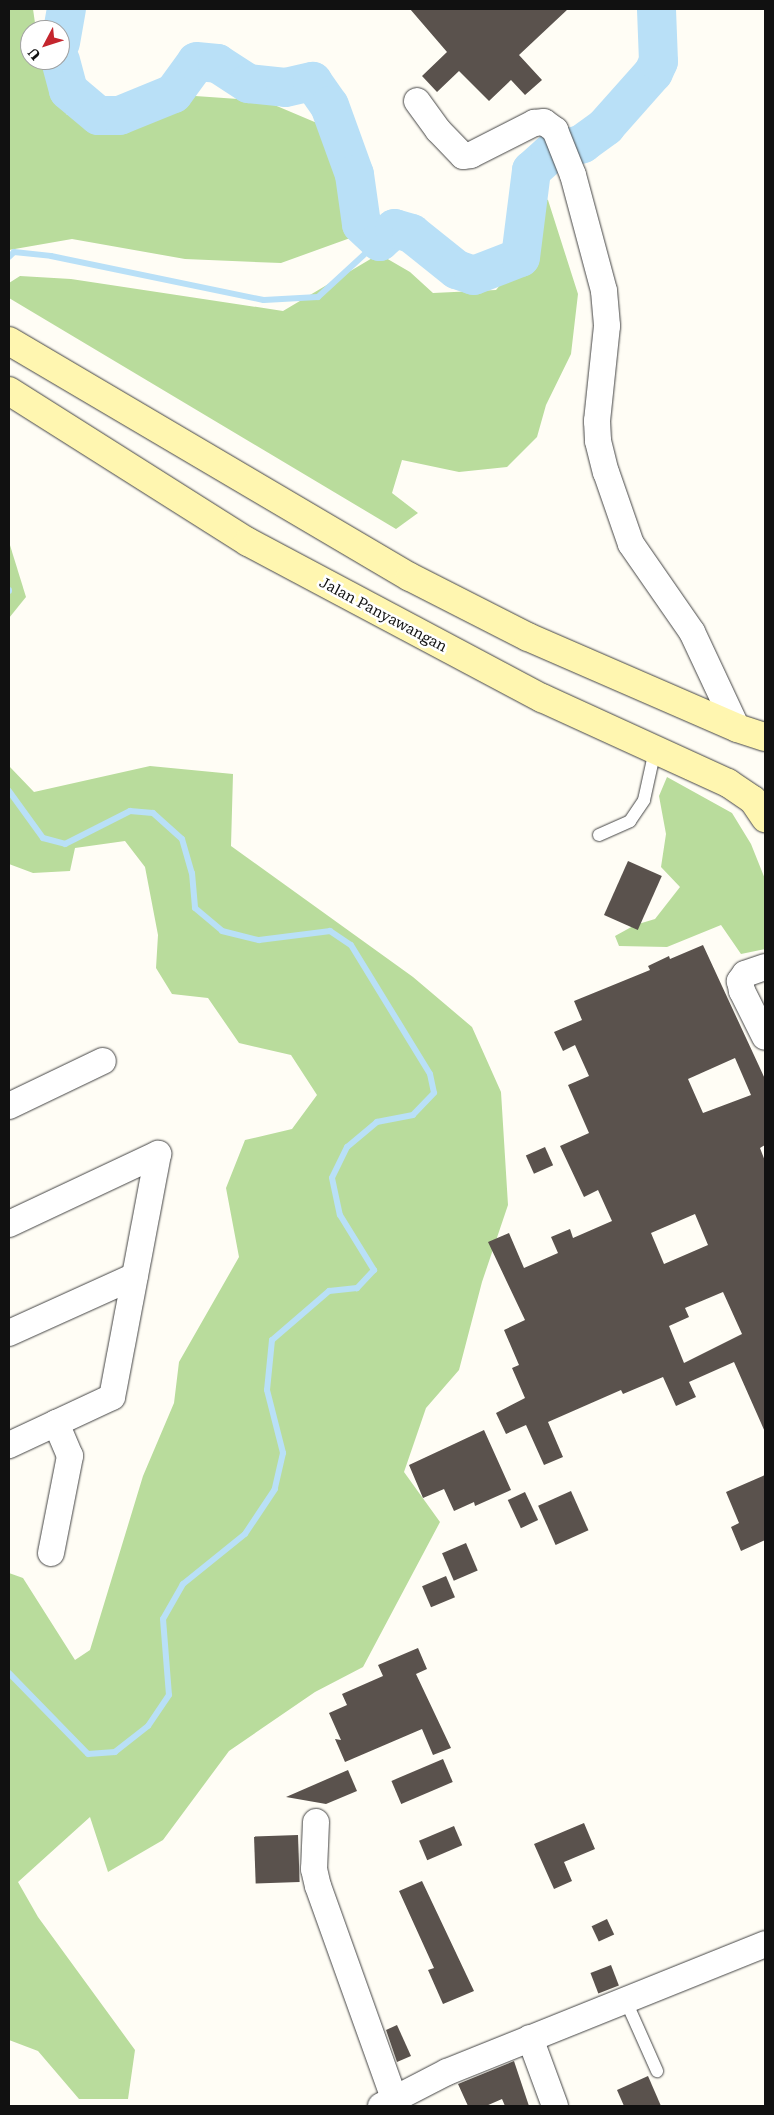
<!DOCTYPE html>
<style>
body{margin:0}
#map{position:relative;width:774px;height:2115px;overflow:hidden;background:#fffdf5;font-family:"Roboto Serif",serif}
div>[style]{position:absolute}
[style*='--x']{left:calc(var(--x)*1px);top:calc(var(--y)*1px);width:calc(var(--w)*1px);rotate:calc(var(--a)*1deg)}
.forest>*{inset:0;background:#b9dc9c}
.stream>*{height:6px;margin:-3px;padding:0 3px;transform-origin:3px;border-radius:3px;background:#b9e0f7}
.river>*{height:39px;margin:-19.5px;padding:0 19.5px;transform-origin:19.5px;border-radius:19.5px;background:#b9e0f7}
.building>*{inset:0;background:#5a524d;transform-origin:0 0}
.roads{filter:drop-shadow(0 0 1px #444) drop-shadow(0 0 1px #444)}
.lane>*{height:12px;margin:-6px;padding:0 6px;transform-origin:6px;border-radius:6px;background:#fff}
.street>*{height:26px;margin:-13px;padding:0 13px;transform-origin:13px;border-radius:13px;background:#fff}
.secondary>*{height:28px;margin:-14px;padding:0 14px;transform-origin:14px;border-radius:14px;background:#fff6b0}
span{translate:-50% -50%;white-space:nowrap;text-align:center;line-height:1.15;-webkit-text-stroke:5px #fff;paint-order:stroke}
.street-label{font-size:15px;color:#111}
.frame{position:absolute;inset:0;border:10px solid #111;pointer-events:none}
.north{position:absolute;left:20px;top:20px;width:50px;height:50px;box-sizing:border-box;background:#fff;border:1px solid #a0a0a0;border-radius:50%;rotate:230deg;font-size:14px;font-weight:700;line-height:20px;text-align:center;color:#111}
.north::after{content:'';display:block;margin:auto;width:18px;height:22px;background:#c4262e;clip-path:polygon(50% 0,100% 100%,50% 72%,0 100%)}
</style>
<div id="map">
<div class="forest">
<i style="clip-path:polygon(9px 9px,33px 9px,36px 30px,30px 30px,30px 60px,41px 60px,67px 115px,119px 114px,181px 95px,265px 101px,350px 137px,353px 237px,281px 263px,185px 259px,72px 239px,9px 250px)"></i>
<i style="clip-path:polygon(539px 195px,548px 200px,578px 294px,571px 354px,546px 405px,537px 437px,507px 467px,459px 472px,402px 460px,392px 493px,418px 513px,396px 529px,9px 298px,9px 283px,20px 276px,71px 279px,283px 311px,379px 254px,410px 272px,433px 293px,496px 290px,531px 248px)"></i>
<i style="clip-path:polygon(9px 542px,26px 597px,9px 618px)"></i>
<i style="clip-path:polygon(9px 766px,34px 792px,150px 766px,233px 774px,231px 846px,413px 977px,472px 1027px,501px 1092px,508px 1205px,482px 1282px,459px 1370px,426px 1408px,404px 1472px,440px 1522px,363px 1667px,315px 1692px,229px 1751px,163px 1840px,108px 1872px,90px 1817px,18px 1882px,38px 1917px,135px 2050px,128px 2099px,79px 2099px,38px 2051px,9px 2040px,9px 1573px,23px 1578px,75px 1660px,90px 1650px,143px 1476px,174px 1403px,179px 1362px,239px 1257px,226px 1188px,245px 1140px,292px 1129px,317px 1095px,291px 1055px,239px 1043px,208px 998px,172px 994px,156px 968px,158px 935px,145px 867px,125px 841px,75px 848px,70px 871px,33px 873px,9px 864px)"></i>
<i style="clip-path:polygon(667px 777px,732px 813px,751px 844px,765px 879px,765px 949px,741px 954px,721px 925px,667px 947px,619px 946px,615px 936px,635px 925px,655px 919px,680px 887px,661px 867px,666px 834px,659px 796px)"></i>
</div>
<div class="stream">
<i style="--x:9;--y:257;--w:7;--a:-45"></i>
<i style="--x:14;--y:252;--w:37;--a:6"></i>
<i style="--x:51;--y:256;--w:217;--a:11.7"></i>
<i style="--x:264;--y:300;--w:54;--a:-3.2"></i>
<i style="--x:318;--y:297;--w:83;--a:-42.6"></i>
<i style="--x:9;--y:590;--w:1;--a:90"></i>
<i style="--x:9;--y:791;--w:58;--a:54.1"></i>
<i style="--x:43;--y:838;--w:23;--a:15"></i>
<i style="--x:65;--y:844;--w:73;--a:-26.9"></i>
<i style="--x:130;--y:811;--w:23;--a:5"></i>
<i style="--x:153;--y:813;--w:39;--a:42"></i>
<i style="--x:182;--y:839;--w:35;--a:74"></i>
<i style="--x:192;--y:873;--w:35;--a:85"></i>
<i style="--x:195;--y:908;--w:35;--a:40"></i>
<i style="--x:222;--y:931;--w:38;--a:14"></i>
<i style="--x:259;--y:940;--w:72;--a:-7.2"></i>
<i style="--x:330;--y:931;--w:25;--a:34"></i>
<i style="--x:351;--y:945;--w:151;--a:58.5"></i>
<i style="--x:430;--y:1074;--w:19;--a:78"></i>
<i style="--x:434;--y:1093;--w:30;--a:134"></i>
<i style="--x:413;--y:1115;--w:37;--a:169"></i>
<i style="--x:377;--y:1122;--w:39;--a:140"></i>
<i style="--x:347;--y:1147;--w:34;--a:116"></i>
<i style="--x:332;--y:1178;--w:38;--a:78"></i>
<i style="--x:340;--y:1215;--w:65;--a:58.3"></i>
<i style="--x:374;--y:1270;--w:25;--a:133"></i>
<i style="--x:357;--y:1288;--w:28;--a:174"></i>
<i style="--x:329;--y:1291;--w:75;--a:139.3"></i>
<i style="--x:272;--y:1340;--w:50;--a:95.7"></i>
<i style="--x:267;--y:1390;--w:65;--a:75.7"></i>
<i style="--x:283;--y:1453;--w:37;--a:103"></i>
<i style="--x:275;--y:1489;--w:54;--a:123.7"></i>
<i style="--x:245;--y:1534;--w:80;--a:141.1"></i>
<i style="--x:183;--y:1584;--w:40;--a:119.7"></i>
<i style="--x:163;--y:1619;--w:76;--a:85.5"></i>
<i style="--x:169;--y:1695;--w:37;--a:124"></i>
<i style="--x:148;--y:1726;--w:42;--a:141.8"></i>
<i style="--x:115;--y:1752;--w:27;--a:176"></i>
<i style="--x:88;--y:1754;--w:113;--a:-134.3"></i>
</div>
<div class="river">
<i style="--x:60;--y:42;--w:34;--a:-80"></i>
<i style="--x:60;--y:60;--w:31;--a:75"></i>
<i style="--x:68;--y:90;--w:39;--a:40"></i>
<i style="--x:98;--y:115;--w:21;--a:0"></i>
<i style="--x:119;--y:115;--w:58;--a:-22.2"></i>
<i style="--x:173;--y:93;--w:39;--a:-54"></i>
<i style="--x:196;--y:61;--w:21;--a:5"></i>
<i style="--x:217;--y:63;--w:37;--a:33"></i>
<i style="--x:248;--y:83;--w:37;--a:6"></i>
<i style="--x:285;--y:87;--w:28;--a:-13"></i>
<i style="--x:312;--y:81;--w:29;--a:55"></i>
<i style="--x:329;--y:105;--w:73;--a:70.1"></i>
<i style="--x:354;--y:174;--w:50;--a:82"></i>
<i style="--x:361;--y:224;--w:25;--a:43"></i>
<i style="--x:379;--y:241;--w:20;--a:-41"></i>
<i style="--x:394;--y:228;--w:18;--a:16"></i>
<i style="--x:411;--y:233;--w:58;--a:38.7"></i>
<i style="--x:456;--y:269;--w:18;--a:19"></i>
<i style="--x:473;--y:275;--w:50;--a:-21"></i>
<i style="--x:520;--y:257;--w:88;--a:-82.8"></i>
<i style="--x:531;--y:170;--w:25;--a:-42"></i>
<i style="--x:550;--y:153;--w:34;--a:-17"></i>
<i style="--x:582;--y:143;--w:29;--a:-36"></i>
<i style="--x:605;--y:126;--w:72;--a:-48.4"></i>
<i style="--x:653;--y:72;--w:12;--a:-66"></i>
<i style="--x:658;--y:61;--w:52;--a:-92.2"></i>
</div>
<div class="building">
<i style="clip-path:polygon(410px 9px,568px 9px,519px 55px,542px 80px,525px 95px,511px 80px,489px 101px,459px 71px,437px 92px,422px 76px,447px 52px)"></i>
<i style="left:628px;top:861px;width:37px;height:59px;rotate:24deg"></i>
<i style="clip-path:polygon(evenodd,703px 945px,765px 1079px,765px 1145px,760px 1148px,765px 1161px,765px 1432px,734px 1362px,689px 1382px,696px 1397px,676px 1406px,663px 1377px,623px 1394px,621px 1390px,548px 1422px,563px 1457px,544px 1465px,526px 1425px,506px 1434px,496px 1413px,525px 1398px,512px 1368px,519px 1365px,504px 1330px,525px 1320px,488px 1242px,509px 1233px,524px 1268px,558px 1253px,551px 1237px,570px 1229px,573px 1238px,612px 1221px,598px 1190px,584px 1197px,560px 1146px,589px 1133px,568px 1085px,589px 1076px,575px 1045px,563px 1051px,554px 1032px,582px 1020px,574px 1001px,650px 970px,648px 966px,669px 956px,670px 959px,703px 945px,735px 1058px,751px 1095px,703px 1113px,688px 1079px,735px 1058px,703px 945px,695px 1214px,708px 1245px,664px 1264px,651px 1233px,695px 1214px,703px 945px,723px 1292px,742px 1334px,684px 1363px,669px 1326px,689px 1317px,685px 1308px,723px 1292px)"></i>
<i style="left:545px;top:1147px;width:20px;height:21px;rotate:66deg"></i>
<i style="clip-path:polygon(484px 1430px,511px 1490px,475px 1506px,474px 1502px,454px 1511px,444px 1489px,423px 1498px,409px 1465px)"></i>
<i style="clip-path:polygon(765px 1475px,765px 1540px,741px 1551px,731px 1527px,739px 1523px,726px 1492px)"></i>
<i style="left:571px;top:1491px;width:43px;height:36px;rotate:66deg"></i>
<i style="left:525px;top:1492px;width:31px;height:19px;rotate:65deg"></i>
<i style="left:466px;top:1543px;width:30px;height:26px;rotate:67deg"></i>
<i style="left:446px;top:1576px;width:23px;height:26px;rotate:67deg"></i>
<i style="clip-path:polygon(418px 1648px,427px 1669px,416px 1674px,451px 1748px,433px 1755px,422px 1729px,345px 1762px,335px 1739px,341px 1740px,329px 1713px,347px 1705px,342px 1694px,383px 1676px,378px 1665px)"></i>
<i style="left:443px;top:1759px;width:25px;height:56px;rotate:67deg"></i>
<i style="clip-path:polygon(348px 1770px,357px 1791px,326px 1804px,286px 1797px)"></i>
<i style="clip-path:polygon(584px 1823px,595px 1849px,564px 1862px,572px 1881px,554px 1889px,534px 1844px)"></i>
<i style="left:454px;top:1826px;width:21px;height:38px;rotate:67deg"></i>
<i style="left:298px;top:1835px;width:47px;height:44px;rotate:88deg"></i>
<i style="clip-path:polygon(422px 1881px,474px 1991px,443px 2004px,428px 1970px,434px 1968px,399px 1891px)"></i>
<i style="left:607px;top:1919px;width:17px;height:17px;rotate:65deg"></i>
<i style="left:611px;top:1965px;width:22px;height:22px;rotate:69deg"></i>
<i style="clip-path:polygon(397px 2025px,411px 2056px,397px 2062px,386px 2030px)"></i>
<i style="clip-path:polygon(514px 2061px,529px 2106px,505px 2106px,502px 2099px,486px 2106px,468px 2106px,458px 2084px)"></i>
<i style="clip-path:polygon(648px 2076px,661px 2106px,624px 2106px,617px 2090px)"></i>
</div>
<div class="roads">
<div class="lane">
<i style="--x:599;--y:835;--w:34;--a:-24"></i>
<i style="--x:630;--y:821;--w:25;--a:-56"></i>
<i style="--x:644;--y:800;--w:51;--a:-77.6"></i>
<i style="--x:625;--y:1999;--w:79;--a:66"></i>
</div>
<div class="street">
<i style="--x:417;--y:101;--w:36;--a:54"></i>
<i style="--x:438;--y:130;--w:36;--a:46"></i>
<i style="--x:463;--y:156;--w:8;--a:-7"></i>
<i style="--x:471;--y:155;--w:71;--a:-26.9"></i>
<i style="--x:534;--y:123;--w:10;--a:-6"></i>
<i style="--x:544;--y:122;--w:14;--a:36"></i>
<i style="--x:555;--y:130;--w:48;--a:68.2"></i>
<i style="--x:573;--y:175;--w:120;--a:75"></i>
<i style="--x:604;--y:291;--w:35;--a:85"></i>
<i style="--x:607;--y:326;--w:96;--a:96"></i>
<i style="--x:597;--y:421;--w:20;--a:87"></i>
<i style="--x:598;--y:441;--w:32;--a:76"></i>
<i style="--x:606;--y:472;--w:76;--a:70.9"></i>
<i style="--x:631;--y:544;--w:107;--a:55.3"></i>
<i style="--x:692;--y:632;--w:106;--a:64.9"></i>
<i style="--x:765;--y:967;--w:21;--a:161"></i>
<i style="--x:745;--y:974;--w:9;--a:126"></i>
<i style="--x:740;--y:981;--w:10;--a:79"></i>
<i style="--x:742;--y:991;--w:51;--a:63.4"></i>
<i style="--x:9;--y:1106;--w:104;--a:-25.6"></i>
<i style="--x:9;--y:1224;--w:165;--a:-25.2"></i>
<i style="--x:158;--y:1154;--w:247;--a:100.7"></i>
<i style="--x:112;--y:1397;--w:114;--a:155"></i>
<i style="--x:9;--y:1333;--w:138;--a:-24.3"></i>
<i style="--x:51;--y:1553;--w:99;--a:-78.9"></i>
<i style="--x:70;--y:1456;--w:36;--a:-113"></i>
<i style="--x:316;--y:1822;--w:47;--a:92.4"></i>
<i style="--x:314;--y:1869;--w:17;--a:77"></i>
<i style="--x:318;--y:1886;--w:225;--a:70.3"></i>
<i style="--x:530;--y:2038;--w:72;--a:69.8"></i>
<i style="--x:381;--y:2106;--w:74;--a:-27.3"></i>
<i style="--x:447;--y:2072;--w:343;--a:-21.9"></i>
</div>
<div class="secondary">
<i style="--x:9;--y:341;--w:465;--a:30.5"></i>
<i style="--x:410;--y:577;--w:132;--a:27"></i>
<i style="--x:528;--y:637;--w:228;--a:23.5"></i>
<i style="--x:737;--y:728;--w:29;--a:18"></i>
<i style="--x:9;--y:391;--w:283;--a:32.3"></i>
<i style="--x:248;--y:542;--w:333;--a:28"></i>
<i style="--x:542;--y:698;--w:205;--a:24.6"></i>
<i style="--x:728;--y:783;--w:30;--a:34"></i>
<i style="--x:753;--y:800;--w:22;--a:56"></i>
</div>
</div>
<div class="street-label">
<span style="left:383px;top:615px;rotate:28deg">Jalan Panyawangan</span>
</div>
<div class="frame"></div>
<div class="north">U</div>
</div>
